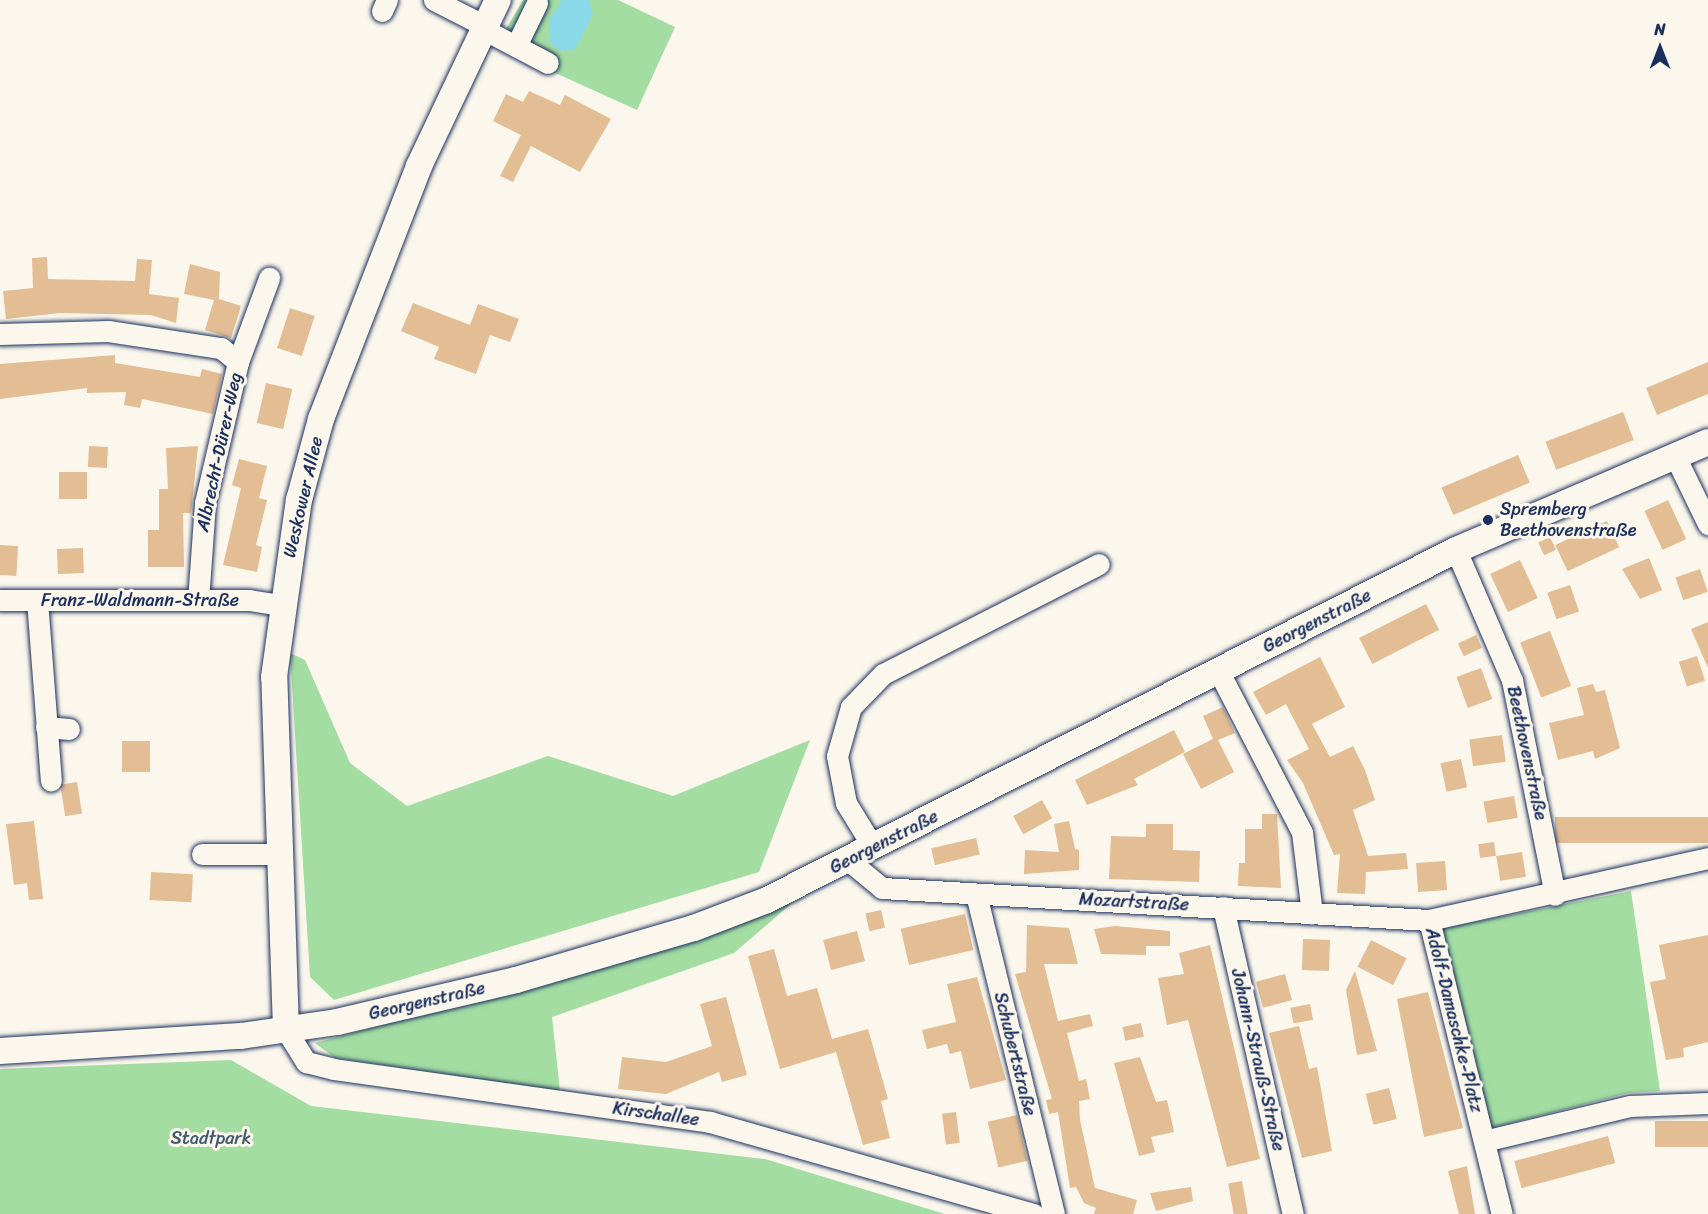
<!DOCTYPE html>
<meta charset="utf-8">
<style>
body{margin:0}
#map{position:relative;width:1708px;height:1214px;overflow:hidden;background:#fbf7ec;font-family:Sriracha,sans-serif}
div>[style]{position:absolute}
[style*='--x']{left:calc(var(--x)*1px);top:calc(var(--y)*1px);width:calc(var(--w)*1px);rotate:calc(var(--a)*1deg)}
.green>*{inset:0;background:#a3dda2}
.water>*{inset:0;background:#8ad9e8}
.building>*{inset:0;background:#e3bd94;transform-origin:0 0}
.roads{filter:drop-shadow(0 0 2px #1b2f5e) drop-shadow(0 0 2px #1b2f5e)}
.minor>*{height:21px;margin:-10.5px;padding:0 10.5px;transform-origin:10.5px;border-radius:10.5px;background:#fbf7ec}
.major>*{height:26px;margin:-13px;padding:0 13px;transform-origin:13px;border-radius:13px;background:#fbf7ec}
.dots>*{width:16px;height:16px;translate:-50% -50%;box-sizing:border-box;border:3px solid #fbf7ec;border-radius:50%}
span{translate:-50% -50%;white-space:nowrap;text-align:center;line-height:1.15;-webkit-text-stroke:6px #fbf7ec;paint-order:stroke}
.street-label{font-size:18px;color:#1b2f5e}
.poi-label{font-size:18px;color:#1b2f5e}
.left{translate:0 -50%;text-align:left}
.park-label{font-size:18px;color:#3d5a6f}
.north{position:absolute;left:1630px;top:18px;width:60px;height:60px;-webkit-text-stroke:4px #fbf7ec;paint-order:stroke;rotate:0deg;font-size:16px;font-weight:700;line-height:24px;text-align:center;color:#1b2f5e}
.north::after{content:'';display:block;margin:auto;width:21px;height:27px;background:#1b2f5e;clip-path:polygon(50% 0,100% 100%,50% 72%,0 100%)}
</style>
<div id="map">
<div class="green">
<i style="clip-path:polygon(523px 0,618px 0,675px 27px,637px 110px,496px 46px)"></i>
<i style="clip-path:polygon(290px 653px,305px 660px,350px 763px,407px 806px,548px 756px,673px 796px,810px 740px,759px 872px,334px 1000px,310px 977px)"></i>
<i style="clip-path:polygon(1631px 891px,1660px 1091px,1628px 1093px,1488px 1129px,1439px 929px)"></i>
<i style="clip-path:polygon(798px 898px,734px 953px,552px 1017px,560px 1091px,335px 1058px,315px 1043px,701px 940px)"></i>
<i style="clip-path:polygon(231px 1060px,311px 1106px,765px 1159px,945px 1214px,0 1214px,0 1069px)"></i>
</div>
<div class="water">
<i style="clip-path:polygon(562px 0,589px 0,593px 15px,575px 49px,561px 51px,549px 42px,549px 20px)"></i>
</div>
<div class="building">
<i style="clip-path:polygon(529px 91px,560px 105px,565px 95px,611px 119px,580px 172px,531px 146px,513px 182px,500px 176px,521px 135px,493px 121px,506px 94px,523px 102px)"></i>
<i style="clip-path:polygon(47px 257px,48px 279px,135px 281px,137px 259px,152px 260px,149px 294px,179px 298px,176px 323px,151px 315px,60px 313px,6px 319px,3px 291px,33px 288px,32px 258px)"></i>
<i style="clip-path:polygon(190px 264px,220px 272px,219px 299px,241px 306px,231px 338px,205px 330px,214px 300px,184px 294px)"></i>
<i style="clip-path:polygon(413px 303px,470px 325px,478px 304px,519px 319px,510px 342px,490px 335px,476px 374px,434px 359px,439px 347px,401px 331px)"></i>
<i style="left:290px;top:308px;width:26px;height:42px;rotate:18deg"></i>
<i style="clip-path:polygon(115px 355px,115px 363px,200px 377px,202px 369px,222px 374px,213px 414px,142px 399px,140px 408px,124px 405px,126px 392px,87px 393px,87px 388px,0 399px,0 364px)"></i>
<i style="clip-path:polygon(1708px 362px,1708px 394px,1657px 415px,1646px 388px)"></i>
<i style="left:266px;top:383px;width:27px;height:41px;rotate:13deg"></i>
<i style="left:1623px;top:412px;width:30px;height:83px;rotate:69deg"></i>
<i style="left:89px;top:446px;width:19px;height:21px;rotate:3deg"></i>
<i style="clip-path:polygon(198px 446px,191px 513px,183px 513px,184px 567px,148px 567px,148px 530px,159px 530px,159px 489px,168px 489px,166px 448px)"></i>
<i style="left:1518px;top:455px;width:30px;height:83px;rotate:67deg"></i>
<i style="clip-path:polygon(239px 459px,267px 466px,259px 498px,267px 500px,256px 545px,262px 547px,257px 572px,223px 565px,241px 488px,232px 485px)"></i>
<i style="left:59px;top:472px;width:28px;height:27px"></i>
<i style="left:1668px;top:500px;width:43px;height:26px;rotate:65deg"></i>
<i style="left:1607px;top:521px;width:29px;height:57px;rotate:65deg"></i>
<i style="left:1550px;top:537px;width:14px;height:13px;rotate:65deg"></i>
<i style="left:0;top:545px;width:18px;height:30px;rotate:3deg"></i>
<i style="left:83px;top:548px;width:25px;height:26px;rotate:88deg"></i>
<i style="clip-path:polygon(1649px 558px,1662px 590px,1640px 599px,1622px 569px)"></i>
<i style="left:1520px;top:560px;width:42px;height:33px;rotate:65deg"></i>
<i style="left:1700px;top:569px;width:24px;height:26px;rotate:71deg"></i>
<i style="left:1570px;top:585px;width:28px;height:24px;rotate:71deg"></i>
<i style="left:1426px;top:604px;width:29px;height:75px;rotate:63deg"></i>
<i style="clip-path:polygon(1708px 622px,1708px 668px,1691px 629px)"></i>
<i style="left:1550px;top:631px;width:59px;height:32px;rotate:69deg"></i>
<i style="left:1476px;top:635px;width:14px;height:20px;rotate:65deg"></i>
<i style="left:1697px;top:656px;width:26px;height:19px;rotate:72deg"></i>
<i style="clip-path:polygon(1320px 657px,1345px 707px,1312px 724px,1330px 757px,1353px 746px,1365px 770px,1375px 800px,1353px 810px,1368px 856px,1406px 853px,1408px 869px,1366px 872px,1365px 894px,1337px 893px,1340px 854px,1334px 855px,1303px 783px,1287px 760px,1309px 749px,1286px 704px,1266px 715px,1253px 692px)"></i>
<i style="left:1481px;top:668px;width:33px;height:26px;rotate:70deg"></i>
<i style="clip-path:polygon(1593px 684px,1596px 692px,1605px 690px,1620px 748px,1595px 759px,1593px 751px,1558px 760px,1549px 723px,1584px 715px,1577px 688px)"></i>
<i style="clip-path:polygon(1223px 707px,1235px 733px,1218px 740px,1234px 772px,1201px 789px,1183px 754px,1213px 739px,1203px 716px)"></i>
<i style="clip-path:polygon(1174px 730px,1185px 752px,1134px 779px,1138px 785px,1087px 805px,1075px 780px)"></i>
<i style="left:1502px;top:735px;width:27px;height:33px;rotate:82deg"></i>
<i style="left:122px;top:741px;width:28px;height:31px"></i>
<i style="left:1461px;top:759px;width:29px;height:21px;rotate:78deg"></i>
<i style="left:77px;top:782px;width:32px;height:17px;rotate:81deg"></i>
<i style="left:1514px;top:796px;width:22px;height:31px;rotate:80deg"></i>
<i style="left:1042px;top:800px;width:21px;height:33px;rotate:61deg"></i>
<i style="clip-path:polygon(1262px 814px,1277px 814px,1281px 888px,1238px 886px,1239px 863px,1245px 863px,1245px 829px,1262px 829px)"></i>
<i style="left:1708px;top:817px;width:26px;height:153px;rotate:90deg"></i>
<i style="clip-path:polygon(34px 821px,43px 899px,29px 900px,27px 883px,14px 885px,6px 824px)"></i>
<i style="clip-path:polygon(1069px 821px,1075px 849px,1079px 850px,1079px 870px,1024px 874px,1025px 850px,1059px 852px,1054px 824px)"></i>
<i style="clip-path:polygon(1146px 824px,1173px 824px,1173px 850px,1200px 851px,1199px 882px,1109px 879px,1111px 836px,1146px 837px)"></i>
<i style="left:976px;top:838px;width:17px;height:46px;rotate:77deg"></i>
<i style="left:1494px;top:842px;width:14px;height:16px;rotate:82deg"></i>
<i style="left:1522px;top:852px;width:25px;height:26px;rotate:81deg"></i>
<i style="left:1445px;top:861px;width:29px;height:29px;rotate:86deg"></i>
<i style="left:151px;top:872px;width:42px;height:28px;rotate:3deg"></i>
<i style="left:881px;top:910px;width:18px;height:16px;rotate:77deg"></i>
<i style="left:965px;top:914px;width:37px;height:66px;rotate:77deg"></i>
<i style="clip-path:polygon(1027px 925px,1069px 928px,1078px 964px,1044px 964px,1058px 1021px,1090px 1014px,1093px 1026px,1067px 1033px,1079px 1081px,1086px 1079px,1090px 1099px,1079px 1101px,1080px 1120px,1095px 1188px,1137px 1200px,1133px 1214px,1094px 1214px,1096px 1208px,1084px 1203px,1076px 1187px,1070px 1188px,1058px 1112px,1049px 1114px,1046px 1100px,1052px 1099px,1015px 974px,1026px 972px)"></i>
<i style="clip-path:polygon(1115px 926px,1170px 931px,1170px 946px,1146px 946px,1146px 955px,1101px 954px,1094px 929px)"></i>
<i style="left:857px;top:931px;width:31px;height:35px;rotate:75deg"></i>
<i style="clip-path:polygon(1708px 935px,1708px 1042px,1683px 1048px,1684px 1057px,1666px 1060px,1650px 982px,1666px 979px,1659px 945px)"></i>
<i style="left:1303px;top:939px;width:27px;height:31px;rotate:2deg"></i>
<i style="left:1371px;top:940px;width:40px;height:30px;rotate:27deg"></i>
<i style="clip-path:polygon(1210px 945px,1260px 1159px,1227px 1167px,1188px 1020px,1167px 1025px,1158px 978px,1184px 974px,1179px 953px)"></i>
<i style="clip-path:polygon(774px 949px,787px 996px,817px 988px,832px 1039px,868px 1029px,888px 1099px,881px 1101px,890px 1138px,863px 1145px,836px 1052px,780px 1069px,748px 956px)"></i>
<i style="clip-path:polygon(1355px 971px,1377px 1051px,1357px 1055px,1346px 990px)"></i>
<i style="left:1285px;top:974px;width:27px;height:30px;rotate:75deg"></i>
<i style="clip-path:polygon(977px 977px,1006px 1080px,970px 1089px,961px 1051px,950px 1054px,947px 1044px,927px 1049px,922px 1030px,956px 1022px,947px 984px)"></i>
<i style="clip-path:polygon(1428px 992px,1463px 1128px,1424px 1137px,1397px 999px)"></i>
<i style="clip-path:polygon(726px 997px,747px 1075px,722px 1082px,719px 1072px,666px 1094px,618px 1089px,622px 1057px,666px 1062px,712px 1046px,700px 1004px)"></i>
<i style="left:1310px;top:1004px;width:16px;height:20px;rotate:79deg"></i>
<i style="left:1141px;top:1023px;width:14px;height:19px;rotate:78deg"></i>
<i style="clip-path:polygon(1299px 1026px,1309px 1069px,1317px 1067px,1332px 1151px,1302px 1158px,1269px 1033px)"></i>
<i style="clip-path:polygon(1140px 1057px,1156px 1102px,1167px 1100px,1174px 1132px,1151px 1137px,1155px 1152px,1139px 1156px,1114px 1063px)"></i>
<i style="left:1389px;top:1088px;width:32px;height:24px;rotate:76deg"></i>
<i style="left:956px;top:1112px;width:31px;height:14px;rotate:83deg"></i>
<i style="left:1017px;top:1115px;width:47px;height:30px;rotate:77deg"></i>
<i style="left:1708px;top:1121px;width:26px;height:53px;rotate:90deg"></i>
<i style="left:1608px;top:1136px;width:28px;height:97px;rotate:75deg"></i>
<i style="clip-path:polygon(1467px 1166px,1475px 1214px,1459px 1214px,1448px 1171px)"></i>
<i style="left:1242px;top:1181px;width:34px;height:14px;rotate:80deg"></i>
<i style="clip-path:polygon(1191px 1187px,1193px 1201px,1156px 1211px,1150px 1193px)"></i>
</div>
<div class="roads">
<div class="minor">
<i style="--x:434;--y:0;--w:57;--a:27"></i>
<i style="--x:382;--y:11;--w:12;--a:-66"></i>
<i style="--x:483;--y:29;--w:73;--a:27.6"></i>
<i style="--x:516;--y:46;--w:48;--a:-64"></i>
<i style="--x:0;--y:334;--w:108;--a:-1.6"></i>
<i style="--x:108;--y:331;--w:114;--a:8.6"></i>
<i style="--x:221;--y:348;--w:22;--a:39"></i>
<i style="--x:238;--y:362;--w:145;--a:103.2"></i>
<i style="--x:205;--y:503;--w:97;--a:94.1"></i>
<i style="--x:238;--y:362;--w:90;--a:-69.7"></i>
<i style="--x:1675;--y:456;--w:76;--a:64.1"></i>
<i style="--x:1456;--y:550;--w:142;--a:66.7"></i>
<i style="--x:1512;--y:680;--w:219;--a:78.7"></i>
<i style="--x:0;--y:600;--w:249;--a:0"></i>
<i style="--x:249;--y:600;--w:31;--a:9"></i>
<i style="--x:37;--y:600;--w:181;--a:85.6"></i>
<i style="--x:1219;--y:672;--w:180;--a:62.6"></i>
<i style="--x:1302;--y:832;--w:82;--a:83"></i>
<i style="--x:46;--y:727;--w:23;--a:5"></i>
<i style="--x:873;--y:847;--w:52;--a:-121.5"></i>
<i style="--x:846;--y:803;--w:48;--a:-100.8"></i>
<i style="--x:837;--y:756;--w:51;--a:-74.1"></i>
<i style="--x:851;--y:707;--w:46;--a:-45.9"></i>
<i style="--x:883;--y:674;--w:242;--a:-27"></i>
<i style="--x:202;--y:854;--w:78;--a:0"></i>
<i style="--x:848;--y:860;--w:44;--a:39.5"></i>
<i style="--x:882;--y:888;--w:548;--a:3.35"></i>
<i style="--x:1429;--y:920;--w:286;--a:-12.5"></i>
<i style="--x:976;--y:894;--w:329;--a:76.3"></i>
<i style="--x:1223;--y:907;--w:315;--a:77.2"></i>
<i style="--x:1429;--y:920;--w:303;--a:76.1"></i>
<i style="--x:286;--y:1030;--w:38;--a:58"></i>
<i style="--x:306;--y:1062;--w:29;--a:14"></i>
<i style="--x:334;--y:1069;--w:380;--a:8"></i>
<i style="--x:710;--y:1122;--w:337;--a:15.9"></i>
<i style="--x:1484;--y:1141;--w:150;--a:-13.5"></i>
<i style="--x:1630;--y:1106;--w:78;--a:-2.2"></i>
</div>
<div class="major">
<i style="--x:286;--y:1030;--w:353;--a:-91.9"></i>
<i style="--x:274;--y:677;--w:179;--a:-82"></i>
<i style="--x:299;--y:500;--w:84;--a:-74.8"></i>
<i style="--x:321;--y:419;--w:271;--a:-68.8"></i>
<i style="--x:419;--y:166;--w:184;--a:-64.6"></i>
<i style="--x:0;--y:1051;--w:241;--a:-3.6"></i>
<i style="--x:241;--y:1036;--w:97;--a:-8.3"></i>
<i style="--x:337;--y:1022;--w:184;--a:-13.2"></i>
<i style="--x:516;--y:980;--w:185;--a:-16.3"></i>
<i style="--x:694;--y:928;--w:78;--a:-21"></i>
<i style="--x:767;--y:900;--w:773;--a:-26.93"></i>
<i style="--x:1456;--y:550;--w:274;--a:-23.2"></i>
</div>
</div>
<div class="dots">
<i style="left:1488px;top:520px;background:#1b2f5e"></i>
</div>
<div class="street-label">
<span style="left:219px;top:452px;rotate:-78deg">Albrecht-Dürer-Weg</span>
<span style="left:303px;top:497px;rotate:-77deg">Weskower Allee</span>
<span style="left:140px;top:600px">Franz-Waldmann-Straße</span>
<span style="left:1317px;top:621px;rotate:-27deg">Georgenstraße</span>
<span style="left:1527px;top:753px;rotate:78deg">Beethovenstraße</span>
<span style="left:884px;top:842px;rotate:-27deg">Georgenstraße</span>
<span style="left:1134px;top:902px;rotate:3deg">Mozartstraße</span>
<span style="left:427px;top:1001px;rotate:-13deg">Georgenstraße</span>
<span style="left:1454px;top:1020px;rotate:76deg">Adolf-Damaschke-Platz</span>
<span style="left:1015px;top:1054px;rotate:76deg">Schubertstraße</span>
<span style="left:1258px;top:1060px;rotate:77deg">Johann-Strauß-Straße</span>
<span style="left:656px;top:1114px;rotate:8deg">Kirschallee</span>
</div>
<div class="poi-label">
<span class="left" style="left:1500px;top:520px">Spremberg<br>Beethovenstraße</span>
</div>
<div class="park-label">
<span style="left:211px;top:1138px">Stadtpark</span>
</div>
<div class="north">N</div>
</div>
